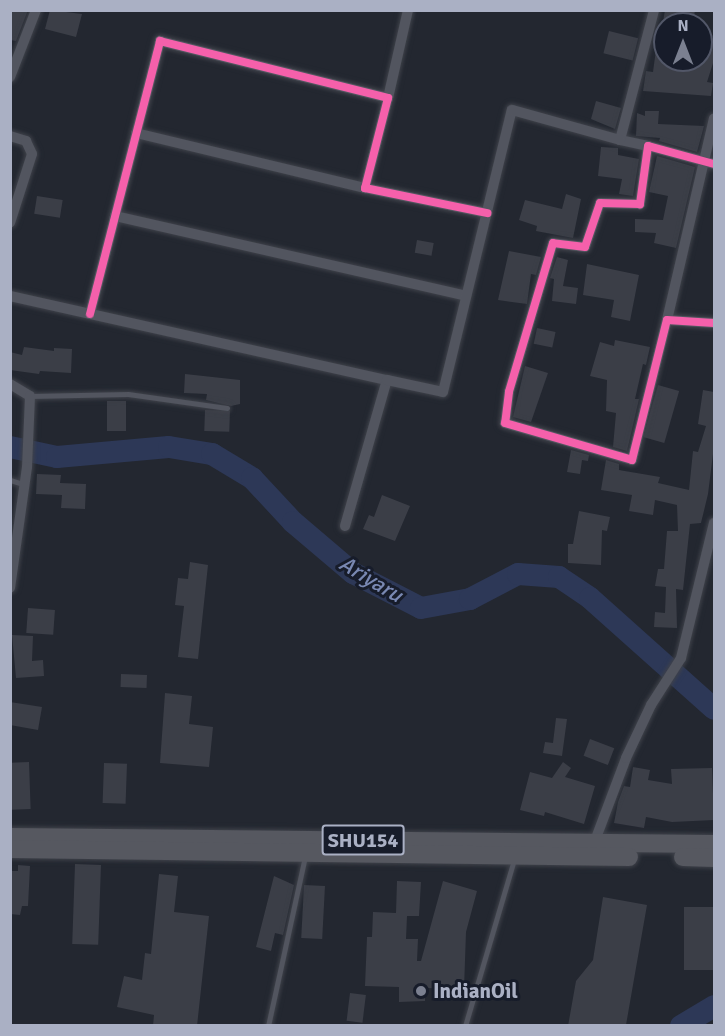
<!DOCTYPE html>
<style>
body{margin:0}
#map{position:relative;width:725px;height:1036px;overflow:hidden;background:#232730;font-family:Signika,sans-serif}
div>[style]{position:absolute}
[style*='--x']{left:calc(var(--x)*1px);top:calc(var(--y)*1px);width:calc(var(--w)*1px);rotate:calc(var(--a)*1deg)}
.river>*{height:22px;margin:-11px;padding:0 11px;transform-origin:11px;border-radius:11px;background:#2d3857}
.building>*{inset:0;background:#3b3e47;transform-origin:0 0}
.roads{filter:drop-shadow(0 0 2px #3f424a) drop-shadow(0 0 2px #3f424a)}
.service>*{height:5px;margin:-2.5px;padding:0 2.5px;transform-origin:2.5px;border-radius:2.5px;background:#52555f}
.minor>*{height:10px;margin:-5px;padding:0 5px;transform-origin:5px;border-radius:5px;background:#52555f}
.trunk>*{height:18px;margin:-9px;padding:0 9px;transform-origin:9px;border-radius:9px;background:#565860}
.cycleway>*{height:8px;margin:-4px;padding:0 4px;transform-origin:4px;border-radius:4px;background:#f560ab}
.dots>*{width:16px;height:16px;translate:-50% -50%;box-sizing:border-box;border:3px solid #171c2a;border-radius:50%}
span{translate:-50% -50%;white-space:nowrap;text-align:center;line-height:1.15;-webkit-text-stroke:6px #171c2a;paint-order:stroke}
.shield-label span{padding:2px 4px;background:#171c2a;border:2px solid;border-radius:4px;-webkit-text-stroke-width:0}
.shield-label{font-size:20px;color:#aab0c4;font-weight:700}
.poi-label{font-size:21px;color:#aab0c4;font-weight:700}
.left{translate:0 -50%;text-align:left}
.water-label{font-size:22px;color:#7988b2;font-style:italic}
.frame{position:absolute;inset:0;border:12px solid #aab0c4;pointer-events:none}
.north{position:absolute;left:653px;top:12px;width:60px;height:60px;box-sizing:border-box;background:#171c2a;border:2px solid #525768;border-radius:50%;rotate:0deg;font-size:16px;font-weight:700;line-height:24px;text-align:center;color:#aab0c4}
.north::after{content:'';display:block;margin:auto;width:21px;height:27px;background:#7b8090;clip-path:polygon(50% 0,100% 100%,50% 72%,0 100%)}
</style>
<div id="map">
<div class="river">
<i style="--x:10;--y:447;--w:48;--a:12"></i>
<i style="--x:57;--y:457;--w:112;--a:-5.1"></i>
<i style="--x:169;--y:447;--w:44;--a:9.2"></i>
<i style="--x:212;--y:454;--w:47;--a:31"></i>
<i style="--x:252;--y:478;--w:60;--a:47"></i>
<i style="--x:293;--y:522;--w:79;--a:40.4"></i>
<i style="--x:353;--y:573;--w:76;--a:27.2"></i>
<i style="--x:421;--y:608;--w:50;--a:-10.4"></i>
<i style="--x:470;--y:599;--w:54;--a:-27.5"></i>
<i style="--x:518;--y:574;--w:41;--a:4.2"></i>
<i style="--x:559;--y:577;--w:37;--a:34"></i>
<i style="--x:590;--y:598;--w:166;--a:41.8"></i>
<i style="--x:681;--y:1026;--w:39;--a:-31"></i>
</div>
<div class="building">
<i style="clip-path:polygon(10px 10px,28px 10px,16px 41px,10px 40px)"></i>
<i style="clip-path:polygon(50px 10px,82px 14px,76px 37px,45px 29px)"></i>
<i style="clip-path:polygon(665px 10px,695px 10px,693px 24px,663px 22px)"></i>
<i style="clip-path:polygon(659px 27px,665px 28px,665px 60px,701px 60px,701px 34px,714px 39px,714px 60px,707px 82px,713px 83px,711px 96px,643px 91px,646px 71px,653px 72px)"></i>
<i style="left:609px;top:31px;width:30px;height:23px;rotate:14deg"></i>
<i style="clip-path:polygon(596px 101px,621px 108px,615px 129px,591px 119px)"></i>
<i style="clip-path:polygon(645px 111px,659px 111px,658px 124px,704px 126px,697px 152px,659px 141px,660px 138px,636px 136px,637px 113px,645px 116px)"></i>
<i style="clip-path:polygon(601px 147px,618px 148px,618px 155px,639px 159px,633px 196px,619px 194px,622px 179px,598px 176px)"></i>
<i style="clip-path:polygon(657px 156px,695px 167px,676px 248px,654px 243px,656px 233px,635px 232px,635px 219px,663px 220px,668px 196px,649px 192px)"></i>
<i style="clip-path:polygon(566px 194px,581px 199px,573px 238px,536px 231px,537px 226px,519px 220px,525px 200px,562px 209px)"></i>
<i style="left:37px;top:196px;width:26px;height:18px;rotate:9deg"></i>
<i style="left:417px;top:240px;width:17px;height:13px;rotate:10deg"></i>
<i style="clip-path:polygon(509px 251px,541px 257px,536px 275px,531px 274px,527px 304px,498px 300px)"></i>
<i style="clip-path:polygon(557px 257px,568px 260px,563px 286px,578px 288px,576px 304px,552px 301px,554px 279px,550px 278px)"></i>
<i style="clip-path:polygon(587px 264px,639px 275px,630px 321px,611px 317px,614px 300px,583px 295px)"></i>
<i style="left:537px;top:328px;width:19px;height:16px;rotate:12deg"></i>
<i style="clip-path:polygon(615px 340px,650px 347px,646px 365px,643px 364px,635px 399px,639px 399px,627px 451px,613px 447px,616px 413px,606px 411px,607px 380px,590px 376px,600px 342px,614px 346px)"></i>
<i style="clip-path:polygon(24px 347px,54px 351px,54px 348px,72px 349px,71px 373px,40px 371px,39px 374px,10px 370px,10px 352px,22px 355px)"></i>
<i style="clip-path:polygon(525px 366px,548px 373px,531px 422px,513px 417px)"></i>
<i style="clip-path:polygon(185px 374px,240px 380px,240px 404px,231px 406px,206px 400px,207px 394px,184px 393px)"></i>
<i style="left:658px;top:385px;width:22px;height:54px;rotate:16deg"></i>
<i style="clip-path:polygon(703px 390px,714px 392px,714px 446px,708px 494px,701px 523px,690px 524px,683px 590px,676px 589px,677px 628px,654px 627px,655px 612px,665px 613px,666px 587px,655px 586px,658px 569px,664px 569px,667px 531px,678px 531px,677px 505px,655px 500px,653px 515px,629px 511px,632px 495px,601px 490px,606px 460px,619px 464px,619px 470px,660px 477px,658px 483px,689px 490px,693px 451px,698px 452px,706px 426px,698px 424px)"></i>
<i style="left:107px;top:401px;width:19px;height:30px"></i>
<i style="left:205px;top:410px;width:25px;height:21px;rotate:2deg"></i>
<i style="clip-path:polygon(571px 450px,589px 455px,588px 461px,582px 460px,580px 474px,567px 472px)"></i>
<i style="clip-path:polygon(37px 474px,61px 475px,60px 483px,86px 484px,85px 509px,61px 508px,62px 495px,36px 494px)"></i>
<i style="clip-path:polygon(382px 495px,410px 506px,395px 541px,363px 529px,369px 515px,374px 517px)"></i>
<i style="clip-path:polygon(579px 511px,610px 517px,607px 531px,602px 530px,601px 565px,568px 563px,568px 544px,573px 544px)"></i>
<i style="clip-path:polygon(190px 562px,208px 565px,198px 659px,178px 657px,184px 606px,175px 605px,178px 578px,188px 579px)"></i>
<i style="left:28px;top:608px;width:27px;height:25px;rotate:4deg"></i>
<i style="clip-path:polygon(12px 635px,33px 636px,32px 661px,43px 660px,44px 676px,16px 678px)"></i>
<i style="left:121px;top:674px;width:26px;height:13px;rotate:2deg"></i>
<i style="clip-path:polygon(165px 693px,192px 696px,189px 724px,213px 727px,209px 767px,160px 763px)"></i>
<i style="clip-path:polygon(10px 702px,42px 707px,38px 730px,10px 725px)"></i>
<i style="clip-path:polygon(556px 718px,567px 719px,562px 756px,543px 753px,545px 742px,553px 743px)"></i>
<i style="left:590px;top:739px;width:26px;height:18px;rotate:21deg"></i>
<i style="left:29px;top:762px;width:47px;height:19px;rotate:88deg"></i>
<i style="clip-path:polygon(563px 762px,571px 768px,565px 777px,595px 786px,584px 824px,545px 812px,544px 816px,520px 810px,530px 772px,552px 778px)"></i>
<i style="left:104px;top:763px;width:23px;height:40px;rotate:2deg"></i>
<i style="clip-path:polygon(633px 767px,650px 770px,648px 780px,672px 784px,671px 769px,712px 768px,714px 820px,672px 822px,646px 817px,644px 828px,614px 823px,618px 802px,624px 786px,630px 787px)"></i>
<i style="left:75px;top:864px;width:26px;height:80px;rotate:2deg"></i>
<i style="clip-path:polygon(18px 865px,30px 866px,28px 906px,22px 906px,20px 915px,10px 914px,10px 871px,18px 871px)"></i>
<i style="clip-path:polygon(159px 874px,178px 876px,174px 912px,209px 916px,197px 1026px,153px 1026px,154px 1015px,117px 1007px,124px 976px,142px 980px,145px 953px,151px 954px)"></i>
<i style="clip-path:polygon(274px 876px,294px 885px,283px 935px,275px 933px,271px 951px,256px 947px)"></i>
<i style="clip-path:polygon(397px 881px,421px 882px,419px 916px,407px 916px,406px 939px,418px 939px,417px 961px,421px 961px,443px 881px,477px 891px,466px 932px,464px 989px,425px 988px,425px 1001px,399px 1002px,399px 987px,365px 986px,367px 937px,372px 937px,373px 912px,396px 913px)"></i>
<i style="left:304px;top:885px;width:21px;height:53px;rotate:3deg"></i>
<i style="clip-path:polygon(603px 897px,647px 905px,626px 1025px,568px 1026px,576px 981px,593px 960px)"></i>
<i style="left:684px;top:907px;width:30px;height:63px"></i>
<i style="left:350px;top:993px;width:16px;height:28px;rotate:7deg"></i>
</div>
<div class="roads">
<div class="service">
<i style="--x:30;--y:396;--w:98;--a:-1.2"></i>
<i style="--x:128;--y:394;--w:100;--a:8"></i>
<i style="--x:10;--y:480;--w:16;--a:18"></i>
<i style="--x:268;--y:1026;--w:174;--a:-77.7"></i>
<i style="--x:465;--y:1026;--w:173;--a:-73.6"></i>
</div>
<div class="minor">
<i style="--x:10;--y:77;--w:72;--a:-68.8"></i>
<i style="--x:388;--y:98;--w:90;--a:-77.2"></i>
<i style="--x:136;--y:133;--w:236;--a:13.5"></i>
<i style="--x:10;--y:136;--w:17;--a:17"></i>
<i style="--x:26;--y:141;--w:14;--a:65"></i>
<i style="--x:32;--y:154;--w:72;--a:107.7"></i>
<i style="--x:648;--y:146;--w:29;--a:-168"></i>
<i style="--x:620;--y:140;--w:134;--a:-75.3"></i>
<i style="--x:714;--y:164;--w:68;--a:-164.7"></i>
<i style="--x:648;--y:146;--w:59;--a:97.9"></i>
<i style="--x:640;--y:204;--w:40;--a:-178.6"></i>
<i style="--x:600;--y:203;--w:46;--a:108.8"></i>
<i style="--x:585;--y:247;--w:32;--a:-173"></i>
<i style="--x:553;--y:243;--w:155;--a:106.5"></i>
<i style="--x:509;--y:392;--w:31;--a:97"></i>
<i style="--x:505;--y:423;--w:132;--a:16.2"></i>
<i style="--x:632;--y:460;--w:144;--a:-76"></i>
<i style="--x:667;--y:320;--w:47;--a:3.7"></i>
<i style="--x:115;--y:216;--w:360;--a:12.8"></i>
<i style="--x:10;--y:296;--w:386;--a:12.6"></i>
<i style="--x:90;--y:314;--w:282;--a:-75.6"></i>
<i style="--x:160;--y:41;--w:235;--a:14"></i>
<i style="--x:388;--y:98;--w:93;--a:104.3"></i>
<i style="--x:365;--y:188;--w:125;--a:11.6"></i>
<i style="--x:667;--y:320;--w:207;--a:-76.9"></i>
<i style="--x:10;--y:384;--w:23;--a:31"></i>
<i style="--x:30;--y:396;--w:71;--a:92.4"></i>
<i style="--x:27;--y:467;--w:122;--a:98"></i>
<i style="--x:345;--y:526;--w:152;--a:-74"></i>
<i style="--x:387;--y:380;--w:57;--a:12.1"></i>
<i style="--x:443;--y:392;--w:290;--a:-76.3"></i>
<i style="--x:512;--y:110;--w:112;--a:15.5"></i>
<i style="--x:593;--y:846;--w:94;--a:-69.4"></i>
<i style="--x:626;--y:758;--w:59;--a:-64.7"></i>
<i style="--x:651;--y:705;--w:56;--a:-57.4"></i>
<i style="--x:681;--y:658;--w:139;--a:-76.3"></i>
</div>
<div class="trunk">
<i style="--x:10;--y:837;--w:704;--a:0.57"></i>
<i style="--x:10;--y:849;--w:619;--a:0.74"></i>
<i style="--x:683;--y:857;--w:31;--a:2"></i>
</div>
</div>
<div class="cycleway">
<i style="--x:714;--y:164;--w:68;--a:-164.7"></i>
<i style="--x:648;--y:146;--w:59;--a:97.9"></i>
<i style="--x:640;--y:204;--w:40;--a:-178.6"></i>
<i style="--x:600;--y:203;--w:46;--a:108.8"></i>
<i style="--x:585;--y:247;--w:32;--a:-173"></i>
<i style="--x:553;--y:243;--w:155;--a:106.5"></i>
<i style="--x:509;--y:392;--w:31;--a:97"></i>
<i style="--x:505;--y:423;--w:132;--a:16.2"></i>
<i style="--x:632;--y:460;--w:144;--a:-76"></i>
<i style="--x:667;--y:320;--w:47;--a:3.7"></i>
<i style="--x:90;--y:314;--w:282;--a:-75.6"></i>
<i style="--x:160;--y:41;--w:235;--a:14"></i>
<i style="--x:388;--y:98;--w:93;--a:104.3"></i>
<i style="--x:365;--y:188;--w:125;--a:11.6"></i>
</div>
<div class="dots">
<i style="left:421px;top:991px;background:#7b8090"></i>
</div>
<div class="shield-label">
<span style="left:363px;top:840px">SHU154</span>
</div>
<div class="poi-label">
<span class="left" style="left:433px;top:991px">IndianOil</span>
</div>
<div class="water-label">
<span style="left:371px;top:579px;rotate:31deg">Ariyaru</span>
</div>
<div class="frame"></div>
<div class="north">N</div>
</div>
